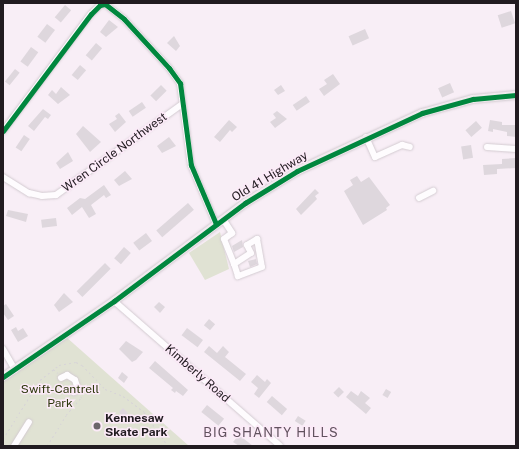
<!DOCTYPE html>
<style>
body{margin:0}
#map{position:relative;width:519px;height:449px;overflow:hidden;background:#f8eef6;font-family:"Public Sans",sans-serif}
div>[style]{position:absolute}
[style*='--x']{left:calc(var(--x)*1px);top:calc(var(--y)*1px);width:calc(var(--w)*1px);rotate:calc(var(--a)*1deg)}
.green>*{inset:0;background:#e0e2d3}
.building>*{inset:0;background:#ded7dd;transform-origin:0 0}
.path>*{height:1px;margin-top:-0.5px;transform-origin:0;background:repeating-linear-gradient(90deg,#d7d4d7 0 2px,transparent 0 5px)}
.roads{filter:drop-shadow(0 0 1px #d3cbd1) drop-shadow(0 0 1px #d3cbd1)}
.minor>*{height:6px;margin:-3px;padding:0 3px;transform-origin:3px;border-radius:3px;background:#fefcfe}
.major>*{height:8px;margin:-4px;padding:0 4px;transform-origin:4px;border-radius:4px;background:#f0eaee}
.cycleway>*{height:5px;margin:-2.5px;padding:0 2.5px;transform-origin:2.5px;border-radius:2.5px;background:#00873e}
.dots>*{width:11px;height:11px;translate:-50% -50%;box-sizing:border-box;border:2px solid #fceaf8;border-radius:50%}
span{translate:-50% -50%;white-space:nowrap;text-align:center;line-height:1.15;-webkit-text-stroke:3px #fceaf8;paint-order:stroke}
.street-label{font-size:12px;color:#211b20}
.park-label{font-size:12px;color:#2c370b}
.poi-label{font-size:12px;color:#211b20;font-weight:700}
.left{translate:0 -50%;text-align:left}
.neighbourhood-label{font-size:13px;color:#61525e;letter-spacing:1px}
.frame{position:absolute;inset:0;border:4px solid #211b20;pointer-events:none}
</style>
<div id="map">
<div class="green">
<i style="clip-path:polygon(220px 232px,229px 269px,205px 280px,189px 253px)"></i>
<i style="clip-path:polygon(65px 336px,189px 446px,3px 446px,3px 377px)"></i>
</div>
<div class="building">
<i style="left:65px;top:5px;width:8px;height:16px;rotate:40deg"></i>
<i style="left:511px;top:11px;width:13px;height:14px;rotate:72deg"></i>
<i style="clip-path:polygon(109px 20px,118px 27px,106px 37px,100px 32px)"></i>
<i style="left:47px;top:24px;width:10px;height:16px;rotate:37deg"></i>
<i style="left:365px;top:29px;width:10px;height:18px;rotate:66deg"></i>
<i style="clip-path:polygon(174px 36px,180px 46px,176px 51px,167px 43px)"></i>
<i style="left:96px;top:43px;width:8px;height:16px;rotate:40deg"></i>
<i style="left:31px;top:47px;width:9px;height:18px;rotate:36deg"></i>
<i style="left:80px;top:65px;width:8px;height:13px;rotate:40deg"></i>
<i style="left:15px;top:69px;width:6px;height:16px;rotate:39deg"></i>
<i style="clip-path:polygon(333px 74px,340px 84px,324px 96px,319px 89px,327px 84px,324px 80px)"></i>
<i style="left:450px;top:83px;width:10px;height:13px;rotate:66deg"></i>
<i style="left:161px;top:85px;width:8px;height:15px;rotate:45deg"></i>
<i style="clip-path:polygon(281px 85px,285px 91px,278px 95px,274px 90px)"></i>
<i style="clip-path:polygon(61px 87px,70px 95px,58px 104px,48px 95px,52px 90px,56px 94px)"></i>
<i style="left:306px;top:96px;width:7px;height:16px;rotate:56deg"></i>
<i style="left:142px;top:102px;width:7px;height:16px;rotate:56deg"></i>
<i style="clip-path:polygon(43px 109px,51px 115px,48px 119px,45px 117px,34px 131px,28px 126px)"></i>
<i style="clip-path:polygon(277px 111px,287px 119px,275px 128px,270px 122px,276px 118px,273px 114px)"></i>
<i style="clip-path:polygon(119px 113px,126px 122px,115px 132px,109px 124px,117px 119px,115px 116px)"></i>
<i style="clip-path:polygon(229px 120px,237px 127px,232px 132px,230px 130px,220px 142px,214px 137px)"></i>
<i style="clip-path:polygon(490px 120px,502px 122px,502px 125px,516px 125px,516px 137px,507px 136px,507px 132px,493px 129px,493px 132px,488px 131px)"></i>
<i style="left:476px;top:121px;width:9px;height:14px;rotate:49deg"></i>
<i style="clip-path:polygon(83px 126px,101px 142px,90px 152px,76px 134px)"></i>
<i style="left:24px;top:135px;width:7px;height:15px;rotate:34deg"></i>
<i style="clip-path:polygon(169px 137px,176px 146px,162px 153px,157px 146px)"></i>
<i style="left:471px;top:145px;width:13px;height:10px;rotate:81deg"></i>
<i style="clip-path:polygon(68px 152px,73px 161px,60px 169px,56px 163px)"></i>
<i style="clip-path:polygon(515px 158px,516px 168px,497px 169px,497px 174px,484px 175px,483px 165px,502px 164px,502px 159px)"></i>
<i style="clip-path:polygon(125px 171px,132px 179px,119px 186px,114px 180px)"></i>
<i style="clip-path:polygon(357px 176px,361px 182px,369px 177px,390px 205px,386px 208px,387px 210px,363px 225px,344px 191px,353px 185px,350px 180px)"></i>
<i style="clip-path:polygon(104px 185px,111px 195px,106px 198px,104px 195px,91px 205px,96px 214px,89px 218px,82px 207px,72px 215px,67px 208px,80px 198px,85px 199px)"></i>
<i style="clip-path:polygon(315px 189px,319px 193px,315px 196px,317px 199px,301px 215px,296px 209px)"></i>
<i style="left:188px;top:203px;width:9px;height:42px;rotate:49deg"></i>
<i style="clip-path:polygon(8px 210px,28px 214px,26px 222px,6px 216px)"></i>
<i style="left:56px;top:218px;width:8px;height:15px;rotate:83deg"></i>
<i style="left:146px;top:233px;width:10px;height:16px;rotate:53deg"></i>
<i style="clip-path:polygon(242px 240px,243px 247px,234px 252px,232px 246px)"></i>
<i style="left:124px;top:247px;width:9px;height:15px;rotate:41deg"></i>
<i style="clip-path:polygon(256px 259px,257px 264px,250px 267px,248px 261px)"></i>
<i style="left:105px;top:263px;width:8px;height:40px;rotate:45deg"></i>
<i style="clip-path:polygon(64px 293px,73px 302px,59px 312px,54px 305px)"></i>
<i style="clip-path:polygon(159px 302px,165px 307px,160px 313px,154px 307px)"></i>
<i style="clip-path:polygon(6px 304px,14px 316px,8px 320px,3px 313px,3px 306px)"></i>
<i style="left:209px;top:319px;width:8px;height:8px;rotate:40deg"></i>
<i style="clip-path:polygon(16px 327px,18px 331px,23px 328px,28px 336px,18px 342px,11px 330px)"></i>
<i style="left:187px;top:328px;width:20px;height:9px;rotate:37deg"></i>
<i style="clip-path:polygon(126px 341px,143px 352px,136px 360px,132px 362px,119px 349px)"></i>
<i style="clip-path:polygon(209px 346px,217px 353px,223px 346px,229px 352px,225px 357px,246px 374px,240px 381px,204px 352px)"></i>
<i style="clip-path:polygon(155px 361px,188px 390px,183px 396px,176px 391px,175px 393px,171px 390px,173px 388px,149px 368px)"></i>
<i style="clip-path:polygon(122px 372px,128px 377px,124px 383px,118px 378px)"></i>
<i style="clip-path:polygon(257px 375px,265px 382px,267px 379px,271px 383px,259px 398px,254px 394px,258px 388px,251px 382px)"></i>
<i style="left:339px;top:387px;width:7px;height:8px;rotate:45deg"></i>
<i style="left:386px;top:389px;width:6px;height:7px;rotate:31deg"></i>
<i style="clip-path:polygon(351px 391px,358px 396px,361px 391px,370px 398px,365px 403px,371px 408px,366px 414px,346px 397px)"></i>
<i style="left:272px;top:396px;width:20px;height:8px;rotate:41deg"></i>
<i style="left:207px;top:405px;width:22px;height:9px;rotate:39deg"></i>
<i style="clip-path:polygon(123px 408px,128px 413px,123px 417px,119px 412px)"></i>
<i style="left:298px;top:416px;width:9px;height:6px;rotate:32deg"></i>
<i style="clip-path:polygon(239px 435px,253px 446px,239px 446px,233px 442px)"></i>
</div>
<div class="path">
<i style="--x:53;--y:369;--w:6;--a:39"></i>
<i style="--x:3;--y:439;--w:70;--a:-57.9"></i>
<i style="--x:40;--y:380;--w:24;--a:-38"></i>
<i style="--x:59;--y:365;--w:17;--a:-10"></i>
<i style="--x:76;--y:362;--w:7;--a:27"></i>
<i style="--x:82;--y:365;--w:33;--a:46"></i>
<i style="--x:105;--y:389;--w:19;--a:21"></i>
<i style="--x:123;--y:396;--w:26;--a:37"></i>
<i style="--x:144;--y:412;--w:42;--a:54.8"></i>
<i style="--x:47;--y:446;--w:36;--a:-58"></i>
<i style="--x:66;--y:415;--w:23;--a:-49"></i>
<i style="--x:81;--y:398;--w:13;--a:-81"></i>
<i style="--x:162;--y:446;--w:5;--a:-79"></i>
</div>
<div class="roads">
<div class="minor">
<i style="--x:3;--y:131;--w:146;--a:-53.1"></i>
<i style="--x:91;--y:14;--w:13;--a:-45"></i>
<i style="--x:100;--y:5;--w:5;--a:-11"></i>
<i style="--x:105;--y:4;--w:24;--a:38"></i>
<i style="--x:124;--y:19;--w:67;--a:47.4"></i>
<i style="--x:169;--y:68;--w:19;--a:54"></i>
<i style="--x:180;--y:83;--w:83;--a:82.4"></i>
<i style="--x:191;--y:165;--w:64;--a:67"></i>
<i style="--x:366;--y:137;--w:22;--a:66"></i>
<i style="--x:375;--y:157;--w:30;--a:-24"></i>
<i style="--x:402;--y:145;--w:8;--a:14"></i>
<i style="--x:487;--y:147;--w:29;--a:4"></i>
<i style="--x:3;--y:177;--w:31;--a:32"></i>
<i style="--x:29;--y:193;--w:13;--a:13"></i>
<i style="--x:42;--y:196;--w:14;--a:-4"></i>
<i style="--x:56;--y:195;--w:155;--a:-35.8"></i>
<i style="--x:419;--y:198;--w:16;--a:-27"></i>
<i style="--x:223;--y:219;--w:17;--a:57"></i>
<i style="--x:232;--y:233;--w:10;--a:143"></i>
<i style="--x:224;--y:239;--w:27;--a:68"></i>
<i style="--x:234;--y:264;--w:20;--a:-33"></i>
<i style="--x:251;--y:253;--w:9;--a:-117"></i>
<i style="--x:247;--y:245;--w:12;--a:-31"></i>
<i style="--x:257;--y:239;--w:28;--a:80"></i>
<i style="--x:262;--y:267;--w:26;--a:159"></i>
<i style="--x:238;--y:276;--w:13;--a:-108"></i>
<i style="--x:114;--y:301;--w:220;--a:41.1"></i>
<i style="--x:3;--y:349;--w:24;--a:60"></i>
<i style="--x:61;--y:378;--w:7;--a:-27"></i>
<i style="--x:67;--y:375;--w:9;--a:32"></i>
<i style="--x:75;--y:380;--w:6;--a:72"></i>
<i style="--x:77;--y:386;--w:7;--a:117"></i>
<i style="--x:14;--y:446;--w:28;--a:-58"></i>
</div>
<div class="major">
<i style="--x:3;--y:377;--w:135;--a:-34.4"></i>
<i style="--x:114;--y:301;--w:164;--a:-36.8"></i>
<i style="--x:245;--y:203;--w:61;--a:-31.6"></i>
<i style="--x:297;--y:171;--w:138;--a:-24.9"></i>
<i style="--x:422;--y:113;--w:53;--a:-15.4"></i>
<i style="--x:473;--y:99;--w:43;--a:-5.3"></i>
</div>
</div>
<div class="cycleway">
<i style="--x:3;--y:131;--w:146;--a:-53.1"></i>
<i style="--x:91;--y:14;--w:13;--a:-45"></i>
<i style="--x:100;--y:5;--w:5;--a:-11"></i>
<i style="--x:105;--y:4;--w:24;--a:38"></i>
<i style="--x:124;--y:19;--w:67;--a:47.4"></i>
<i style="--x:169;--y:68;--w:19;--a:54"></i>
<i style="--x:180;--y:83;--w:83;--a:82.4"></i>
<i style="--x:191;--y:165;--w:64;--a:67"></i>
<i style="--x:3;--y:377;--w:135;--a:-34.4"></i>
<i style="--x:114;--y:301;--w:164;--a:-36.8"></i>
<i style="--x:245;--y:203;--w:61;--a:-31.6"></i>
<i style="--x:297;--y:171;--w:138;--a:-24.9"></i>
<i style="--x:422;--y:113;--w:53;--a:-15.4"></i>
<i style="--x:473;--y:99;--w:43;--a:-5.3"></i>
</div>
<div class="dots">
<i style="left:97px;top:426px;background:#6c656b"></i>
</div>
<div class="street-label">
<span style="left:115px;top:153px;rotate:-36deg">Wren Circle Northwest</span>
<span style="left:270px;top:177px;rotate:-31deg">Old 41 Highway</span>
<span style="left:197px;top:374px;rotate:41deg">Kimberly Road</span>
</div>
<div class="park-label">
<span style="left:60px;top:397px">Swift-Cantrell<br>Park</span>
</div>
<div class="poi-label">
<span class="left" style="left:105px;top:426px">Kennesaw<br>Skate Park</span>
</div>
<div class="neighbourhood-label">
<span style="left:271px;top:433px">BIG SHANTY HILLS</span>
</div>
<div class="frame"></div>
</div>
